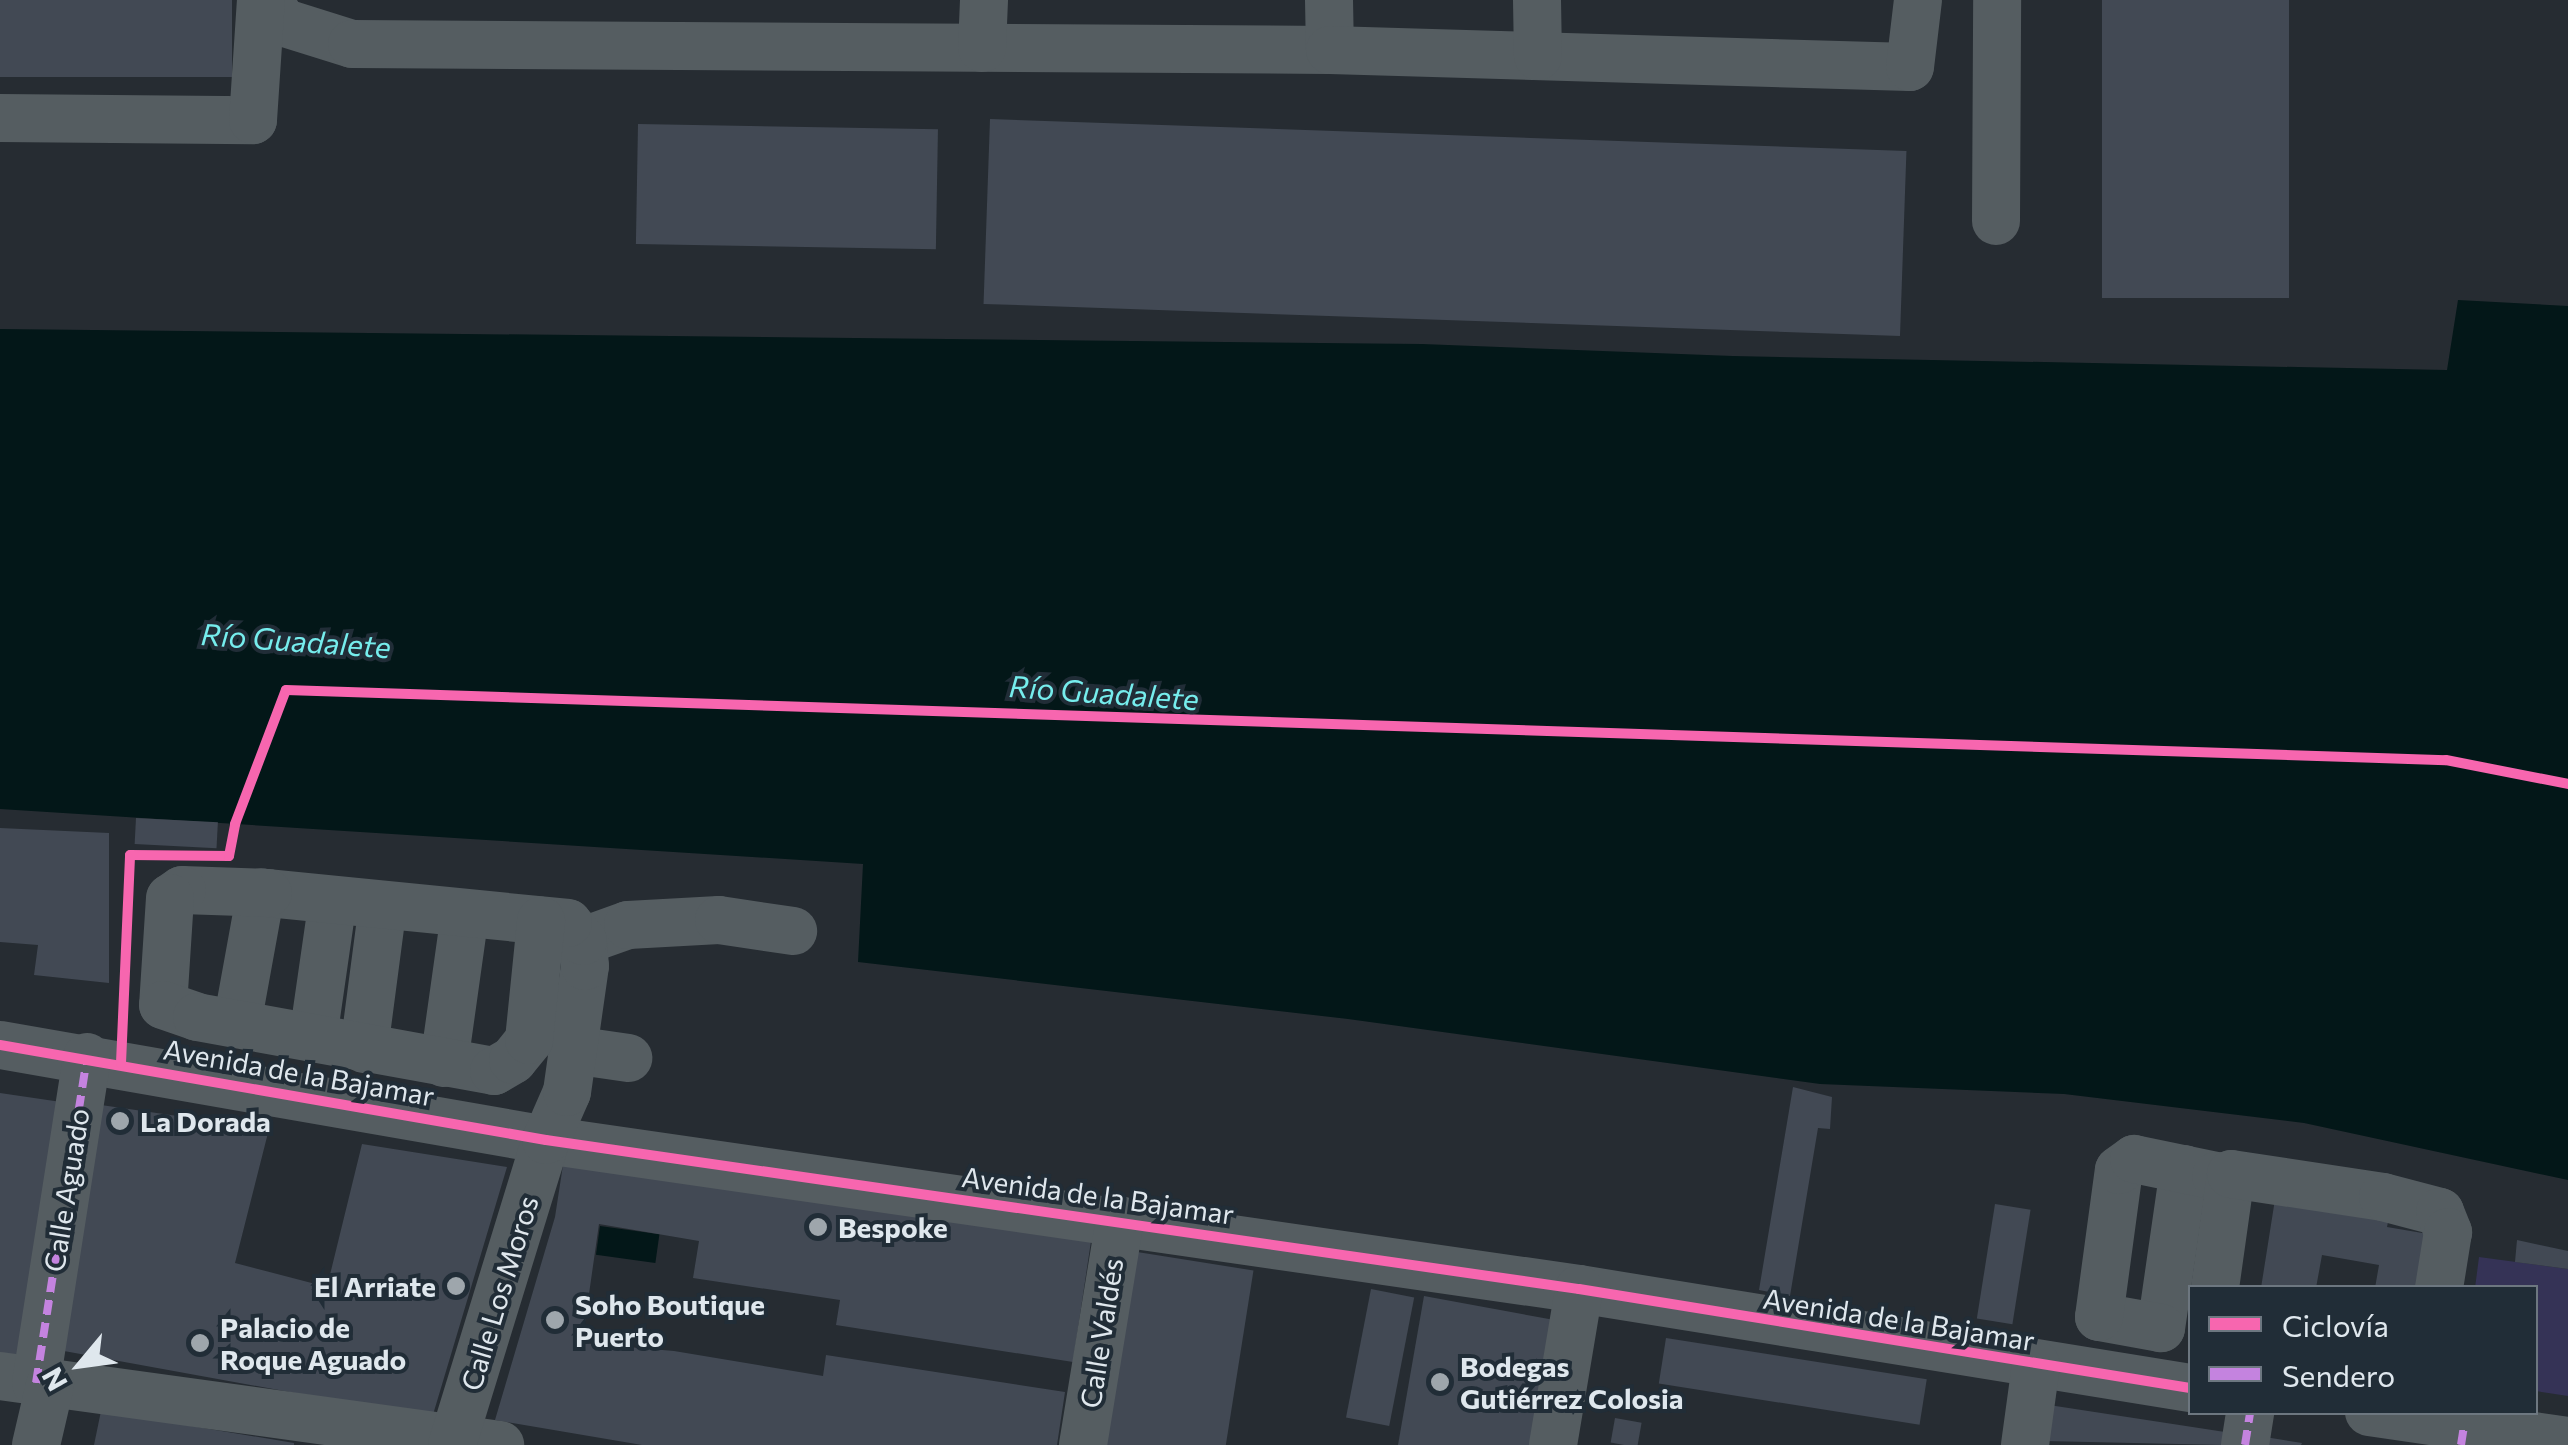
<!DOCTYPE html>
<meta charset="utf-8">
<style>
body{margin:0}
#map{position:relative;width:2568px;height:1445px;overflow:hidden;background:#262c32;font-family:Commissioner,sans-serif}
div>[style]{position:absolute}
[style*='--x']{left:calc(var(--x)*1px);top:calc(var(--y)*1px);width:calc(var(--w)*1px);rotate:calc(var(--a)*1deg)}
.green>*{inset:0;background:#353356}
.water>*{inset:0;background:#031718;transform-origin:0 0}
.ferry>*{height:2.5px;margin-top:-1.25px;transform-origin:0;background:repeating-linear-gradient(90deg,#76eded 0 12px,transparent 0 22px)}
.building>*{inset:0;background:#424954;transform-origin:0 0}
.minor>*{height:48px;margin:-24px;padding:0 24px;transform-origin:24px;border-radius:24px;background:#555d61}
.quiet>*{height:8px;margin-top:-4px;transform-origin:0;background:repeating-linear-gradient(90deg,#c483df 0 15px,transparent 0 23px)}
.cycleway>*{height:10px;margin:-5px;padding:0 5px;transform-origin:5px;border-radius:5px;background:#f766af}
.dots>*{width:28px;height:28px;translate:-50% -50%;box-sizing:border-box;border:5px solid #212d37;border-radius:50%}
span{translate:-50% -50%;white-space:nowrap;text-align:center;line-height:1.15;-webkit-text-stroke:8px #212d37;paint-order:stroke}
.street-label{font-size:28px;color:#dfe7ed}
.poi-label{font-size:28px;color:#dfe7ed;font-weight:700}
.left{translate:0 -50%;text-align:left}
.right{translate:-100% -50%;text-align:right}
.water-label{font-size:30px;color:#76eded;font-style:italic}
.legend{position:absolute;left:2188px;top:1285px;width:350px;height:130px;box-sizing:border-box;background:#212d37;border:2px solid #6d7780;margin:0;padding:12px 18px;list-style:none;font-size:30px;color:#dfe7ed}
.legend li{display:flex;align-items:center;gap:20px;height:50px}
.legend b{width:50px;border:2px solid #6d7780}
.north{position:absolute;left:30px;top:1315px;width:100px;height:100px;-webkit-text-stroke:8px #212d37;paint-order:stroke;rotate:241deg;font-size:28px;font-weight:700;line-height:40px;text-align:center;color:#dfe7ed}
.north::after{content:'';display:block;margin:auto;width:35px;height:45px;background:#dfe7ed;clip-path:polygon(50% 0,100% 100%,50% 72%,0 100%)}
</style>
<div id="map">
<div class="green">
<i style="clip-path:polygon(2479px 1257px,2568px 1269px,2568px 1396px,2536px 1391px,2536px 1288px,2475px 1288px)"></i>
</div>
<div class="water">
<i style="clip-path:polygon(2458px 300px,2568px 306px,2568px 1180px,2304px 1123px,2064px 1094px,1820px 1084px,1348px 1019px,858px 962px,863px 864px,0 809px,0 329px,1422px 344px,1733px 356px,2447px 370px)"></i>
<i style="left:600px;top:1226px;width:60px;height:29px;rotate:8deg"></i>
</div>
<div class="ferry">
<i style="--x:235;--y:824;--w:143;--a:-69.2"></i>
<i style="--x:286;--y:690;--w:2161;--a:1.86"></i>
<i style="--x:2446;--y:760;--w:124;--a:11.1"></i>
</div>
<div class="building">
<i style="left:0;top:0;width:232px;height:77px"></i>
<i style="left:2102px;top:0;width:187px;height:298px"></i>
<i style="left:990px;top:119px;width:917px;height:185px;rotate:2deg"></i>
<i style="left:638px;top:124px;width:300px;height:120px;rotate:1deg"></i>
<i style="left:136px;top:818px;width:82px;height:26px;rotate:3deg"></i>
<i style="clip-path:polygon(0 828px,109px 833px,109px 983px,34px 975px,38px 945px,0 942px)"></i>
<i style="clip-path:polygon(1793px 1087px,1832px 1097px,1830px 1129px,1818px 1128px,1790px 1296px,1759px 1290px)"></i>
<i style="clip-path:polygon(0 1093px,68px 1103px,28px 1358px,0 1353px)"></i>
<i style="clip-path:polygon(94px 1104px,269px 1129px,235px 1263px,327px 1287px,362px 1144px,507px 1167px,432px 1418px,53px 1349px)"></i>
<i style="clip-path:polygon(565px 1152px,1091px 1241px,1073px 1362px,836px 1325px,840px 1300px,693px 1278px,699px 1241px,599px 1224px,582px 1343px,674px 1351px,823px 1376px,826px 1355px,1065px 1392px,1057px 1445px,642px 1445px,495px 1420px,555px 1217px)"></i>
<i style="clip-path:polygon(2276px 1193px,2390px 1212px,2387px 1227px,2440px 1236px,2431px 1288px,2375px 1288px,2379px 1265px,2322px 1255px,2316px 1288px,2261px 1288px)"></i>
<i style="left:1995px;top:1204px;width:36px;height:116px;rotate:9deg"></i>
<i style="clip-path:polygon(2517px 1240px,2568px 1251px,2568px 1269px,2515px 1262px)"></i>
<i style="left:1131px;top:1251px;width:124px;height:197px;rotate:9deg"></i>
<i style="left:1371px;top:1289px;width:44px;height:131px;rotate:11deg"></i>
<i style="clip-path:polygon(1424px 1296px,1560px 1321px,1538px 1445px,1398px 1445px)"></i>
<i style="left:1666px;top:1338px;width:264px;height:46px;rotate:9deg"></i>
<i style="clip-path:polygon(2049px 1405px,2225px 1432px,2223px 1445px,2044px 1441px)"></i>
<i style="clip-path:polygon(101px 1411px,294px 1443px,294px 1445px,94px 1445px)"></i>
<i style="left:1615px;top:1418px;width:27px;height:25px;rotate:10deg"></i>
<i style="clip-path:polygon(2259px 1436px,2302px 1443px,2301px 1445px,2258px 1445px)"></i>
</div>
<div class="minor">
<i style="--x:269;--y:0;--w:26;--a:59"></i>
<i style="--x:282;--y:22;--w:73;--a:17.4"></i>
<i style="--x:352;--y:44;--w:978;--a:0.35"></i>
<i style="--x:1329;--y:0;--w:50;--a:88.9"></i>
<i style="--x:1330;--y:50;--w:580;--a:1.68"></i>
<i style="--x:1910;--y:67;--w:67;--a:-83.2"></i>
<i style="--x:1537;--y:0;--w:56;--a:89"></i>
<i style="--x:982;--y:48;--w:48;--a:-87.6"></i>
<i style="--x:0;--y:118;--w:253;--a:0.5"></i>
<i style="--x:253;--y:120;--w:120;--a:-86.2"></i>
<i style="--x:1996;--y:221;--w:221;--a:-89.7"></i>
<i style="--x:583;--y:941;--w:48;--a:-19.6"></i>
<i style="--x:628;--y:925;--w:91;--a:-3.1"></i>
<i style="--x:719;--y:920;--w:75;--a:8.5"></i>
<i style="--x:237;--y:1024;--w:134;--a:-79.7"></i>
<i style="--x:313;--y:1038;--w:139;--a:-81.8"></i>
<i style="--x:0;--y:1045;--w:554;--a:9.87"></i>
<i style="--x:546;--y:1140;--w:1044;--a:8.21"></i>
<i style="--x:1579;--y:1289;--w:619;--a:9.2"></i>
<i style="--x:364;--y:1049;--w:145;--a:-82.5"></i>
<i style="--x:573;--y:1050;--w:56;--a:8.3"></i>
<i style="--x:444;--y:1063;--w:151;--a:-82"></i>
<i style="--x:2184;--y:1169;--w:161;--a:98.2"></i>
<i style="--x:2161;--y:1328;--w:63;--a:-169.9"></i>
<i style="--x:2099;--y:1317;--w:148;--a:-82.3"></i>
<i style="--x:2119;--y:1170;--w:19;--a:-36"></i>
<i style="--x:2134;--y:1159;--w:84;--a:11.7"></i>
<i style="--x:2216;--y:1176;--w:17;--a:33"></i>
<i style="--x:2215;--y:1288;--w:115;--a:-82"></i>
<i style="--x:2231;--y:1174;--w:154;--a:8.6"></i>
<i style="--x:2383;--y:1197;--w:59;--a:14.7"></i>
<i style="--x:2440;--y:1212;--w:22;--a:68"></i>
<i style="--x:2448;--y:1232;--w:57;--a:99.1"></i>
<i style="--x:0;--y:1376;--w:505;--a:7.86"></i>
<i style="--x:36;--y:1383;--w:330;--a:-81.1"></i>
<i style="--x:2369;--y:1412;--w:201;--a:8.3"></i>
<i style="--x:36;--y:1445;--w:62;--a:-76.9"></i>
<i style="--x:452;--y:1445;--w:319;--a:-72.9"></i>
<i style="--x:546;--y:1140;--w:52;--a:-66.4"></i>
<i style="--x:567;--y:1092;--w:127;--a:-81.9"></i>
<i style="--x:585;--y:966;--w:25;--a:-95"></i>
<i style="--x:583;--y:941;--w:23;--a:-130"></i>
<i style="--x:568;--y:923;--w:301;--a:-174.3"></i>
<i style="--x:268;--y:893;--w:86;--a:-178"></i>
<i style="--x:182;--y:890;--w:14;--a:146"></i>
<i style="--x:170;--y:898;--w:107;--a:93.7"></i>
<i style="--x:163;--y:1005;--w:36;--a:19"></i>
<i style="--x:197;--y:1017;--w:302;--a:10.3"></i>
<i style="--x:494;--y:1071;--w:22;--a:-30"></i>
<i style="--x:513;--y:1060;--w:26;--a:-51"></i>
<i style="--x:529;--y:1040;--w:120;--a:-84.2"></i>
<i style="--x:1083;--y:1445;--w:228;--a:-80.7"></i>
<i style="--x:1553;--y:1445;--w:158;--a:-80.5"></i>
<i style="--x:2025;--y:1445;--w:81;--a:-82.2"></i>
<i style="--x:2245;--y:1445;--w:33;--a:-81"></i>
</div>
<div class="quiet">
<i style="--x:36;--y:1383;--w:330;--a:-81.1"></i>
<i style="--x:2245;--y:1445;--w:33;--a:-81"></i>
<i style="--x:2461;--y:1445;--w:19;--a:-81"></i>
</div>
<div class="cycleway">
<i style="--x:0;--y:1045;--w:554;--a:9.87"></i>
<i style="--x:546;--y:1140;--w:1044;--a:8.21"></i>
<i style="--x:1579;--y:1289;--w:619;--a:9.2"></i>
<i style="--x:121;--y:1063;--w:208;--a:-87.5"></i>
<i style="--x:130;--y:855;--w:99;--a:0.6"></i>
<i style="--x:229;--y:856;--w:33;--a:-79"></i>
<i style="--x:235;--y:824;--w:143;--a:-69.2"></i>
<i style="--x:286;--y:690;--w:2161;--a:1.86"></i>
<i style="--x:2446;--y:760;--w:124;--a:11.1"></i>
</div>
<div class="dots">
<i style="left:120px;top:1121px;background:#9ea6ac"></i>
<i style="left:818px;top:1227px;background:#9ea6ac"></i>
<i style="left:456px;top:1286px;background:#9ea6ac"></i>
<i style="left:555px;top:1320px;background:#9ea6ac"></i>
<i style="left:200px;top:1343px;background:#9ea6ac"></i>
<i style="left:1440px;top:1382px;background:#9ea6ac"></i>
</div>
<div class="street-label">
<span style="left:299px;top:1072px;rotate:10deg">Avenida de la Bajamar</span>
<span style="left:66px;top:1190px;rotate:-81deg">Calle Aguado</span>
<span style="left:1098px;top:1195px;rotate:8deg">Avenida de la Bajamar</span>
<span style="left:499px;top:1293px;rotate:-73deg">Calle Los Moros</span>
<span style="left:1899px;top:1319px;rotate:9deg">Avenida de la Bajamar</span>
<span style="left:1101px;top:1333px;rotate:-81deg">Calle Valdés</span>
</div>
<div class="poi-label">
<span class="left" style="left:140px;top:1121px">La Dorada</span>
<span class="left" style="left:838px;top:1227px">Bespoke</span>
<span class="right" style="left:436px;top:1286px">El Arriate</span>
<span class="left" style="left:575px;top:1320px">Soho Boutique<br>Puerto</span>
<span class="left" style="left:220px;top:1343px">Palacio de<br>Roque Aguado</span>
<span class="left" style="left:1460px;top:1382px">Bodegas<br>Gutiérrez Colosia</span>
</div>
<div class="water-label">
<span style="left:296px;top:640px;rotate:4deg">Río Guadalete</span>
<span style="left:1104px;top:692px;rotate:4deg">Río Guadalete</span>
</div>
<ul class="legend">
<li><b style="height:12px;background:#f766af"></b>Ciclovía</li>
<li><b style="height:12px;background:#c483df"></b>Sendero</li>
</ul>
<div class="north">N</div>
</div>
